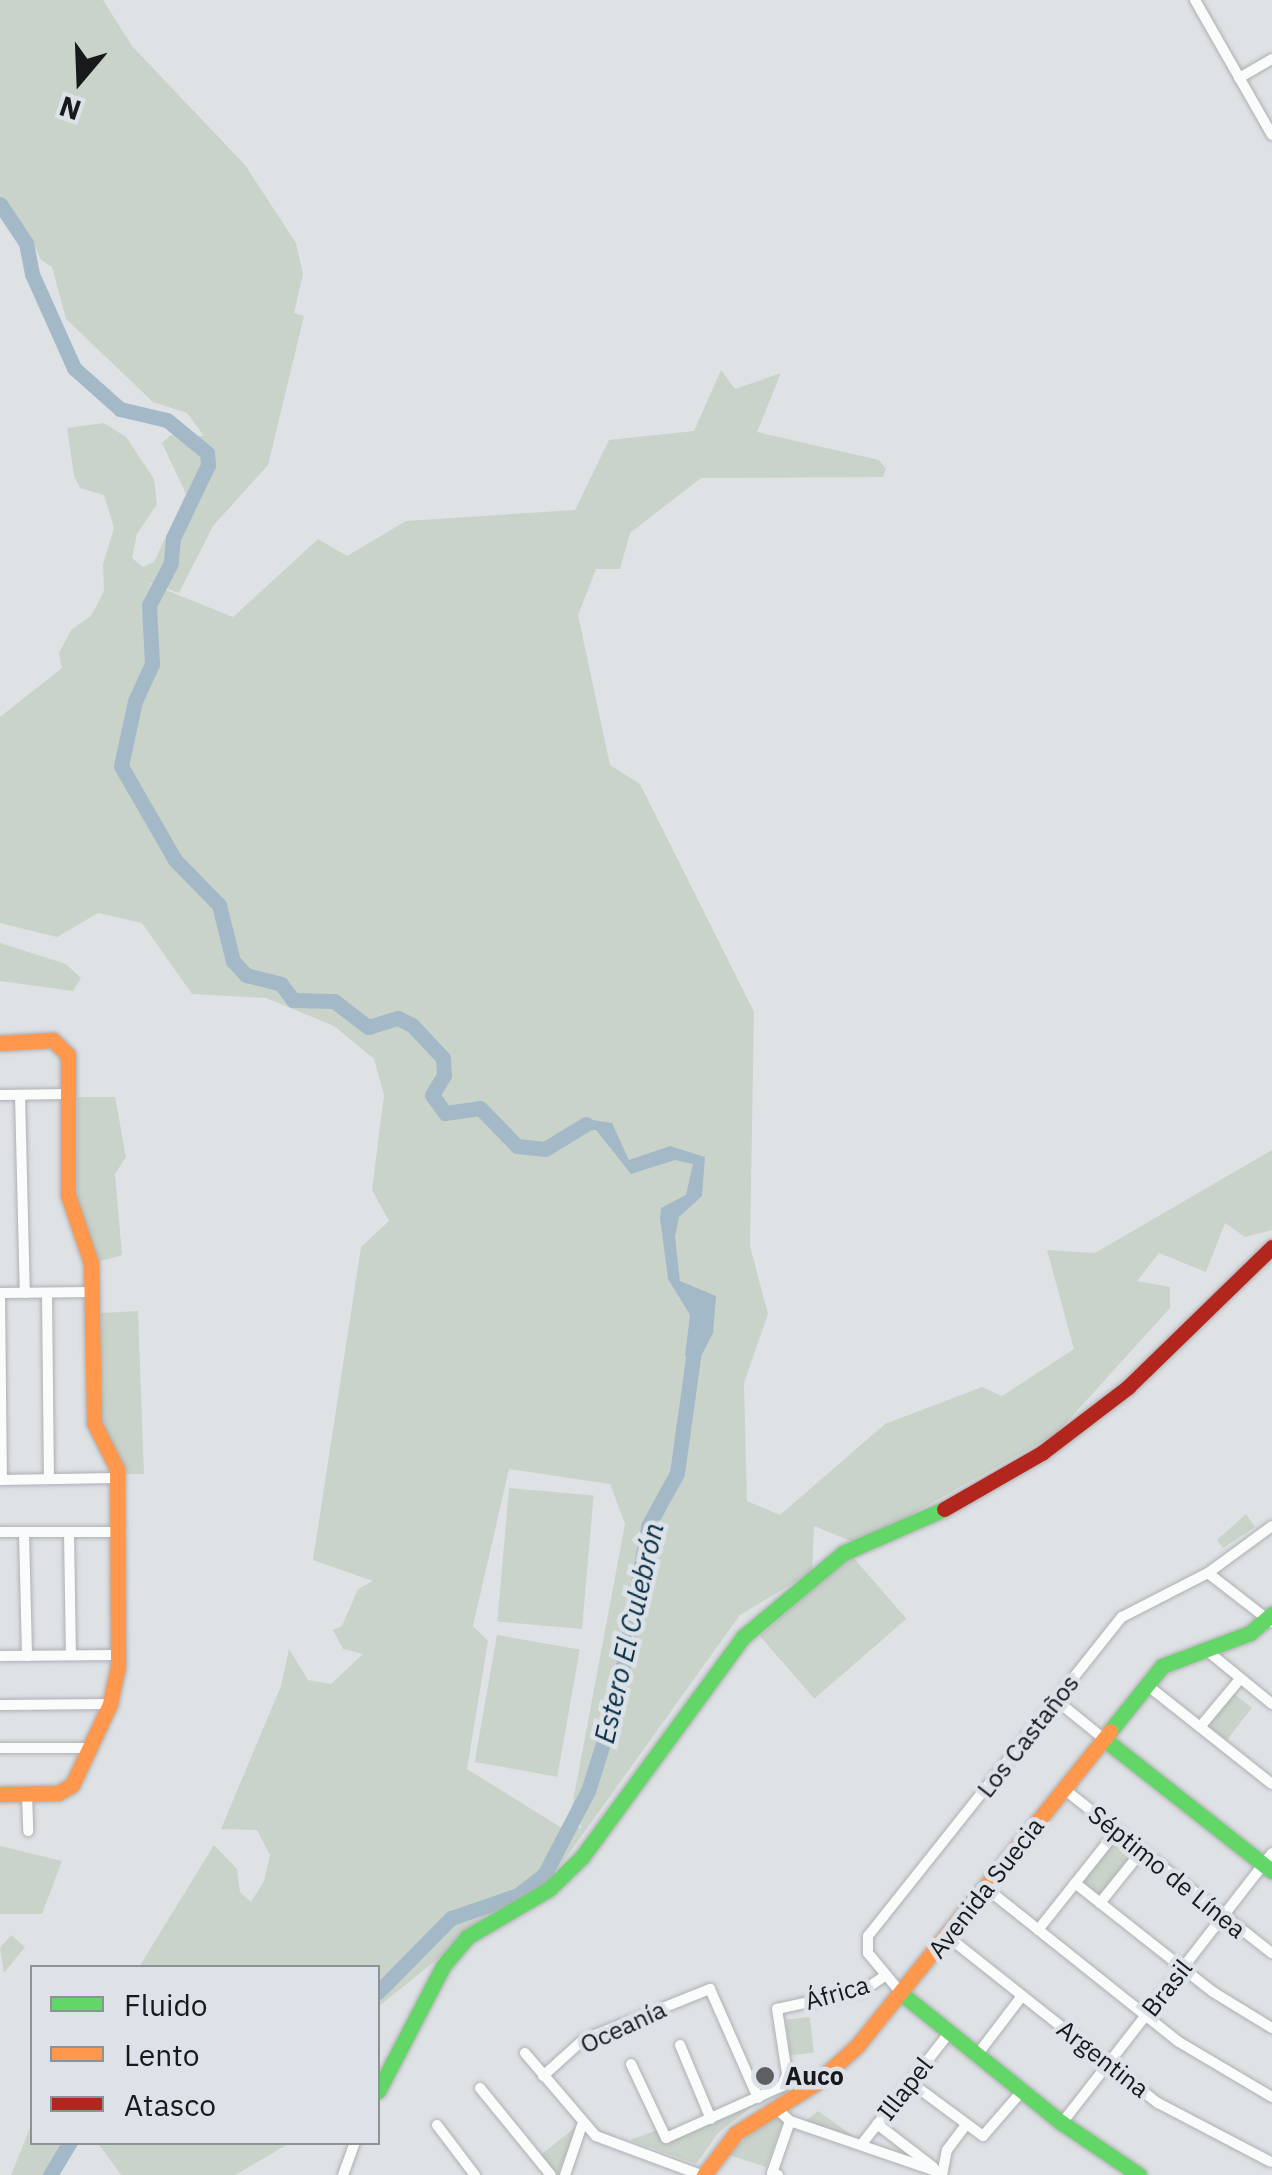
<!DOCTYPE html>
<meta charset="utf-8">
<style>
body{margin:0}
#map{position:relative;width:1272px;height:2175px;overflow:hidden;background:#dfe2e5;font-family:"IBM Plex Sans",sans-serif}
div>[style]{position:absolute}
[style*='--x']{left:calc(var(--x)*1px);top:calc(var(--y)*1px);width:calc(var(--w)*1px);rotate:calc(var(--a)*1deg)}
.green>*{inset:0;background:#c9d3ca;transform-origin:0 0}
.water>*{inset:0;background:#a4b9c8}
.river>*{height:15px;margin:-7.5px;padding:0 7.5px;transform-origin:7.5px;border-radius:7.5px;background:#a4b9c8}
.roads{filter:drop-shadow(0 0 2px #aeafb2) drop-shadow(0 0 2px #aeafb2)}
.street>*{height:10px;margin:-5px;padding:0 5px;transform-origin:5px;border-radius:5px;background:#fafbfb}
.fast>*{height:15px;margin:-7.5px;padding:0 7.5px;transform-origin:7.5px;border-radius:7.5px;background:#63d668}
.slow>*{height:15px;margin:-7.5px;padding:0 7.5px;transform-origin:7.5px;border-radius:7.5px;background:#ff974d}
.jam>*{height:15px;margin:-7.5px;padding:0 7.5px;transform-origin:7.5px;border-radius:7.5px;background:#b3261e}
.dots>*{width:28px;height:28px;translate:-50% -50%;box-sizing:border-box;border:5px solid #dce2e8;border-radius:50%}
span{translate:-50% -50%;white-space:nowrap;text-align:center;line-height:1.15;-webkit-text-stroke:9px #dce2e8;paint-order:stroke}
.street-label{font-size:25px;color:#17191b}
.poi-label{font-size:25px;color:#17191b;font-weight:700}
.left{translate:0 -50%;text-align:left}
.water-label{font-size:28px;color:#072f45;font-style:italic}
.legend{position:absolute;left:30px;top:1965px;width:350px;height:180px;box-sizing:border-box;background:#dce2e8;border:2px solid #8d9296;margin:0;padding:12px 18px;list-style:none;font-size:30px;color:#17191b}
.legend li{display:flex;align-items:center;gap:20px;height:50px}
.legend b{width:50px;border:2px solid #8d9296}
.north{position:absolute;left:30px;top:30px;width:100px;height:100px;-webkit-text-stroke:8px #dce2e8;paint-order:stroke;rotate:199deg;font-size:28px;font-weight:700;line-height:40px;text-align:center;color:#17191b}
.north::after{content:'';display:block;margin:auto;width:35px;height:45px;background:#17191b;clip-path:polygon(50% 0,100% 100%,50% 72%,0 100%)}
</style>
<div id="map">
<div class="green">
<i style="clip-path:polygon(evenodd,0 0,103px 0,132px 46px,245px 165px,296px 243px,303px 274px,294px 313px,304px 316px,268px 465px,213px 526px,179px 593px,141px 580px,233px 617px,318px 539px,347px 556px,406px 521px,575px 510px,609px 440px,694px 431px,721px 370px,735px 389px,781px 373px,757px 432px,879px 460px,886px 469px,883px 477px,701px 478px,630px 533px,620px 569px,596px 569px,578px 615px,610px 765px,640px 784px,754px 1012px,750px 1246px,768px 1314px,744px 1383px,747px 1501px,780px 1515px,885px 1424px,982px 1387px,1002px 1396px,1074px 1349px,1047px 1250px,1095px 1253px,1272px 1150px,1272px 1230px,1245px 1237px,1225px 1223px,1206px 1272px,1159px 1253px,1137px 1281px,1170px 1287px,1170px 1308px,1056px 1434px,858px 1544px,814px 1526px,812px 1572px,740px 1615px,547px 1884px,492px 1915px,378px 2007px,378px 1968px,139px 1967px,214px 1845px,237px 1869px,240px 1892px,251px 1902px,264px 1881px,270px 1855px,257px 1830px,221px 1829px,281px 1686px,289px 1649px,308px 1680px,331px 1684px,363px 1654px,343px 1649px,333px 1630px,342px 1626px,358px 1589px,373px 1581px,313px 1560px,361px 1247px,389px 1221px,372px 1190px,384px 1095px,374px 1059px,334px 1026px,266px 998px,192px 994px,142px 923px,98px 913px,57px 937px,0 923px,0 717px,62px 668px,59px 653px,71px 630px,91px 616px,104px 591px,103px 564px,114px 528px,104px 495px,80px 488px,74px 476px,67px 428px,104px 423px,126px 437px,154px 479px,157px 504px,137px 534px,132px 558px,143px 567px,154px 562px,186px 494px,162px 443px,171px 435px,204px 436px,187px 413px,153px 402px,66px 319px,52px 267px,41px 260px,30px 236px,0 212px,0 0,509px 1469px,610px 1484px,625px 1524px,571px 1812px,582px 1828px,562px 1828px,467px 1769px,488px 1641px,473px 1626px,509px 1469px)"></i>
<i style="clip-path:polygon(0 943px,66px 964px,81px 978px,73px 991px,0 981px)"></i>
<i style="clip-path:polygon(78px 1097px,115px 1097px,126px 1157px,115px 1174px,122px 1255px,98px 1262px,77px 1202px)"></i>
<i style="clip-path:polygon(138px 1311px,144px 1474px,124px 1474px,101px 1422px,101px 1313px)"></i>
<i style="left:509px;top:1488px;width:85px;height:134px;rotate:5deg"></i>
<i style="clip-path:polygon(1246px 1514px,1255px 1527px,1223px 1548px,1217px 1540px)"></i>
<i style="left:852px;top:1556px;width:83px;height:122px;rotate:49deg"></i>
<i style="left:497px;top:1635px;width:84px;height:129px;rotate:10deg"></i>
<i style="left:1233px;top:1693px;width:24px;height:41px;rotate:38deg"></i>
<i style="left:1115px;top:1839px;width:26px;height:54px;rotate:39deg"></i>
<i style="clip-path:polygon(0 1846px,62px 1861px,42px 1914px,0 1914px)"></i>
<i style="clip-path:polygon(11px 1935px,25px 1947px,4px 1973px,0 1948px)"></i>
<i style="left:810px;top:2017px;width:36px;height:24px;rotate:84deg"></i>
<i style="clip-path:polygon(764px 2097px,718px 2133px,696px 2164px,630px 2140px,660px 2129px,667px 2140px)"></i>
<i style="clip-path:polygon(818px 2111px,856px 2138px,806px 2121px)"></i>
<i style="clip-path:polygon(775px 2115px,783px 2121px,766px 2167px,726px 2154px)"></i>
<i style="clip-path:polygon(32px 2123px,32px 2142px,79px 2143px,58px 2175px,11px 2175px)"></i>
<i style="clip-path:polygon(576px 2127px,558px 2175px,553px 2175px,539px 2156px)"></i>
<i style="clip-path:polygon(98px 2143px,290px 2143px,235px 2175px,121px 2175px)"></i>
</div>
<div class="water">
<i style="clip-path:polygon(586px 1119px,612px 1123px,629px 1160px,670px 1146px,705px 1157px,702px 1196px,679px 1217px,675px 1237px,680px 1281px,716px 1296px,713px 1333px,696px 1366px,685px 1356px,690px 1315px,668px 1279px,660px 1218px,661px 1208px,686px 1195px,693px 1164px,675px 1160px,631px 1174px,596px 1130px,570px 1131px)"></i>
</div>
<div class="river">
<i style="--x:0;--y:204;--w:47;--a:56.3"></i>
<i style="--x:26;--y:243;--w:32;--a:79"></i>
<i style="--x:32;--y:274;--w:103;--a:65.9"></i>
<i style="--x:74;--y:368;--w:62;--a:41.7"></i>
<i style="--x:120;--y:409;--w:48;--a:13.2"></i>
<i style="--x:167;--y:420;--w:52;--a:39.5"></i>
<i style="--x:207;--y:453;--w:12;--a:85"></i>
<i style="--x:208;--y:465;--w:81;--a:115.6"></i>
<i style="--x:173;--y:538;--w:25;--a:95"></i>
<i style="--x:171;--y:563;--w:47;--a:117.6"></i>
<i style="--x:149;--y:605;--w:59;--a:87.1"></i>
<i style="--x:152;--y:664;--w:41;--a:114.7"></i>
<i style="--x:135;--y:701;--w:66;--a:102.2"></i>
<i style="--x:121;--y:766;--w:108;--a:60.1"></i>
<i style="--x:175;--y:860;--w:63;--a:45.6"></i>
<i style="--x:219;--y:905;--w:58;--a:76"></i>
<i style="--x:233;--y:961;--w:19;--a:47"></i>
<i style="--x:246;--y:975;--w:36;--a:14"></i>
<i style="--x:281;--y:984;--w:20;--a:53"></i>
<i style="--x:293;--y:1000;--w:41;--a:1.4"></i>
<i style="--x:334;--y:1001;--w:43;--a:37.4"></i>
<i style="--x:368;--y:1027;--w:31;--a:-17"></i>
<i style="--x:398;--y:1018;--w:16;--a:27"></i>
<i style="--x:412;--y:1025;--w:45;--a:46.8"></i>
<i style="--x:443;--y:1058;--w:17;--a:87"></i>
<i style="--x:444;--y:1075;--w:23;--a:121"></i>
<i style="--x:432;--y:1095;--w:22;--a:54"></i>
<i style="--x:445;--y:1113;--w:35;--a:-8"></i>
<i style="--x:480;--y:1108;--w:53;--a:45.8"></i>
<i style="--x:517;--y:1146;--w:28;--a:6"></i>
<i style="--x:545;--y:1149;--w:48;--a:-31.4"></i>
<i style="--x:378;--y:1992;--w:104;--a:-45.4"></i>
<i style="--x:451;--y:1918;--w:71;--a:-18.9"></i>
<i style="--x:518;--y:1895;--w:33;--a:-38"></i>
<i style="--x:544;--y:1875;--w:95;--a:-62.4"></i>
<i style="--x:588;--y:1791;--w:96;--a:-72.5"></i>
<i style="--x:617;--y:1699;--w:176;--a:-79.8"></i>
<i style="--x:648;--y:1526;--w:60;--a:-61.3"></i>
<i style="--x:677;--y:1473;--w:124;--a:-82.1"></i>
<i style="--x:50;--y:2175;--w:39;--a:-59"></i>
</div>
<div class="roads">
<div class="street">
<i style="--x:1195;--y:0;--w:155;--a:60.3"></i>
<i style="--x:1239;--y:78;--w:38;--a:-30"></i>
<i style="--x:0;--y:1095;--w:69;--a:-0.8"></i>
<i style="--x:20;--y:1095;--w:198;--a:88.6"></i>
<i style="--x:0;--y:1293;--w:187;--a:89.4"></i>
<i style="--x:0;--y:1293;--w:93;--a:-0.6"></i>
<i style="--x:47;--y:1293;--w:186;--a:89.4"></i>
<i style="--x:0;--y:1480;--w:116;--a:-1"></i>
<i style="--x:0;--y:1532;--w:116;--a:0"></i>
<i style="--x:24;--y:1532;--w:124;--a:88.6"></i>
<i style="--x:69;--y:1532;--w:123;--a:89.1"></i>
<i style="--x:1208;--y:1573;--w:80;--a:37.9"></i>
<i style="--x:1205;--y:1649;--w:87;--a:39.4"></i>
<i style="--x:0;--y:1656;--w:118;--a:-0.5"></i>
<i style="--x:1147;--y:1685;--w:159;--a:38.4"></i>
<i style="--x:1056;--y:1700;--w:62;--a:39.1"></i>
<i style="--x:0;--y:1705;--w:110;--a:-0.5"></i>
<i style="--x:1200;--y:1727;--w:62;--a:-50.2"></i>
<i style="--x:0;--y:1748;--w:90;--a:0"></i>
<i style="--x:1064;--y:1789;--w:265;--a:38.3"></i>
<i style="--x:27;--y:1794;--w:37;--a:88"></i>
<i style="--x:1075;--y:1883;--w:176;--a:38.3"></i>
<i style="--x:1213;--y:1992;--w:69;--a:31.4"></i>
<i style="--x:986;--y:1888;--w:247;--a:38.6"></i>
<i style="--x:1179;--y:2042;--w:108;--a:30.6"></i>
<i style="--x:1100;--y:1903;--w:65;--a:-51.2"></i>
<i style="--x:1038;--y:1930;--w:125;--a:-51.5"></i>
<i style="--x:947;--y:1936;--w:269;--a:38.4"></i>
<i style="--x:1158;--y:2103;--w:127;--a:27.6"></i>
<i style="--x:902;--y:1994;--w:53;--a:-129.7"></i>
<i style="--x:868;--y:1953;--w:17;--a:-90"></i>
<i style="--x:868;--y:1936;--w:408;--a:-51.5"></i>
<i style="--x:1122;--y:1617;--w:97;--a:-27.1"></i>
<i style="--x:1208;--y:1573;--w:79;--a:-36.3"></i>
<i style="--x:680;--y:2045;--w:80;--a:67.3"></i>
<i style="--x:525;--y:2053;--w:109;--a:49.5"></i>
<i style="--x:596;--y:2136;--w:112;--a:20.4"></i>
<i style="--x:977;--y:2055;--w:74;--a:-52.7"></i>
<i style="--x:631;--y:2064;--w:82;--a:64.7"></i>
<i style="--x:666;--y:2138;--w:127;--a:-24.1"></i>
<i style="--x:782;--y:2086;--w:13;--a:-67"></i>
<i style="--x:787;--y:2074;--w:66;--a:-98.7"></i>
<i style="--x:777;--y:2009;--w:89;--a:-12.3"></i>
<i style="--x:864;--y:1990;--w:22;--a:-34"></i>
<i style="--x:543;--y:2076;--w:54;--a:-42"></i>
<i style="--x:583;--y:2040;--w:137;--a:-21.9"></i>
<i style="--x:710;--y:1989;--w:119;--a:66.2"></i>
<i style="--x:910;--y:2082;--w:91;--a:36.5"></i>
<i style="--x:983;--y:2136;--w:60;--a:-49.1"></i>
<i style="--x:480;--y:2088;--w:112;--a:50.8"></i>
<i style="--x:776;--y:2108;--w:19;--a:43"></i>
<i style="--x:790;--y:2121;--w:161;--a:18.9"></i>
<i style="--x:1062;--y:2123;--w:342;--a:-52.1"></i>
<i style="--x:877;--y:2124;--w:71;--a:37.5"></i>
<i style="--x:437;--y:2125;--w:63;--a:52.8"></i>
<i style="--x:861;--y:2145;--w:142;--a:-51.8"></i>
<i style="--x:343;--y:2175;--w:35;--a:-70"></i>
<i style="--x:565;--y:2175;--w:56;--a:-71.2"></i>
<i style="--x:778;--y:2175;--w:6;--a:-162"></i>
<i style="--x:772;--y:2173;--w:55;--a:-70.9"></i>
<i style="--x:942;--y:2175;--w:25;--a:-79"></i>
<i style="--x:947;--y:2150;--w:31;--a:-53"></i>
</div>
<div class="fast">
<i style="--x:1110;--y:1731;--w:83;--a:-51.3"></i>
<i style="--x:1162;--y:1666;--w:94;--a:-20.6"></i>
<i style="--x:1250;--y:1633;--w:29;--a:-41"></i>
<i style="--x:1104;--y:1739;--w:214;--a:38.2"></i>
<i style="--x:902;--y:1994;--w:206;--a:38.9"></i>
<i style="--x:1062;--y:2123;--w:93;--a:34"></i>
<i style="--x:378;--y:2091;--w:141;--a:-62.5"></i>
<i style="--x:443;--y:1966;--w:38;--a:-50"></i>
<i style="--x:467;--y:1937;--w:95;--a:-30.3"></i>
<i style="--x:549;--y:1889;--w:46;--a:-44.1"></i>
<i style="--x:582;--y:1857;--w:273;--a:-53.8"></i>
<i style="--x:743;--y:1637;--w:131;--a:-40"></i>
<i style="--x:843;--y:1553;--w:110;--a:-23.5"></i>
</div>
<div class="slow">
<i style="--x:0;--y:1043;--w:53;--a:-3.2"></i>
<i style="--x:53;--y:1040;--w:21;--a:45"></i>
<i style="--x:68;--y:1055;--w:140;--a:90"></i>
<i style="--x:68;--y:1195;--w:72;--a:71.3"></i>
<i style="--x:91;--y:1263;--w:160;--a:88.9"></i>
<i style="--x:94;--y:1423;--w:51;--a:63.4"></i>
<i style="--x:117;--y:1469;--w:197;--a:89.7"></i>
<i style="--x:118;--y:1666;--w:39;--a:102"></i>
<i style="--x:110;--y:1704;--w:89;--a:115.1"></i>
<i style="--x:72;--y:1785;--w:16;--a:150"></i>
<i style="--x:58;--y:1793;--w:58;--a:179"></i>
<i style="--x:704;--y:2175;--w:53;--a:-52.7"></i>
<i style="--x:736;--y:2133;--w:94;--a:-32"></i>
<i style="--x:816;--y:2083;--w:55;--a:-42.1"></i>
<i style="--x:857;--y:2046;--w:404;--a:-51.2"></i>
</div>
<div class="jam">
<i style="--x:944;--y:1509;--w:114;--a:-29.9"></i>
<i style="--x:1043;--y:1452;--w:107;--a:-37.4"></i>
<i style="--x:1128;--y:1387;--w:201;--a:-44.2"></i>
</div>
</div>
<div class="dots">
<i style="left:765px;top:2076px;background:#5d5f62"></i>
</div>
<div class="street-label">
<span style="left:1028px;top:1736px;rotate:-52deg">Los Castaños</span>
<span style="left:1167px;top:1872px;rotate:39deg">Séptimo de Línea</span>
<span style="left:986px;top:1888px;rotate:-52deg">Avenida Suecia</span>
<span style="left:1167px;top:1988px;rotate:-52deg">Brasil</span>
<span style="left:837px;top:1993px;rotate:-16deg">África</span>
<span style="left:623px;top:2027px;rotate:-25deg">Oceanía</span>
<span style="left:1103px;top:2059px;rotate:38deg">Argentina</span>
<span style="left:905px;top:2089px;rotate:-52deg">Illapel</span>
</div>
<div class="poi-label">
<span class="left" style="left:785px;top:2076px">Auco</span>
</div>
<div class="water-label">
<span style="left:629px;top:1633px;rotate:-77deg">Estero El Culebrón</span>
</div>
<ul class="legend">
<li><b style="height:12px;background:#63d668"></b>Fluido</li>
<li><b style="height:12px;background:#ff974d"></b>Lento</li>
<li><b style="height:12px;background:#b3261e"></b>Atasco</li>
</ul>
<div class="north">N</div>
</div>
